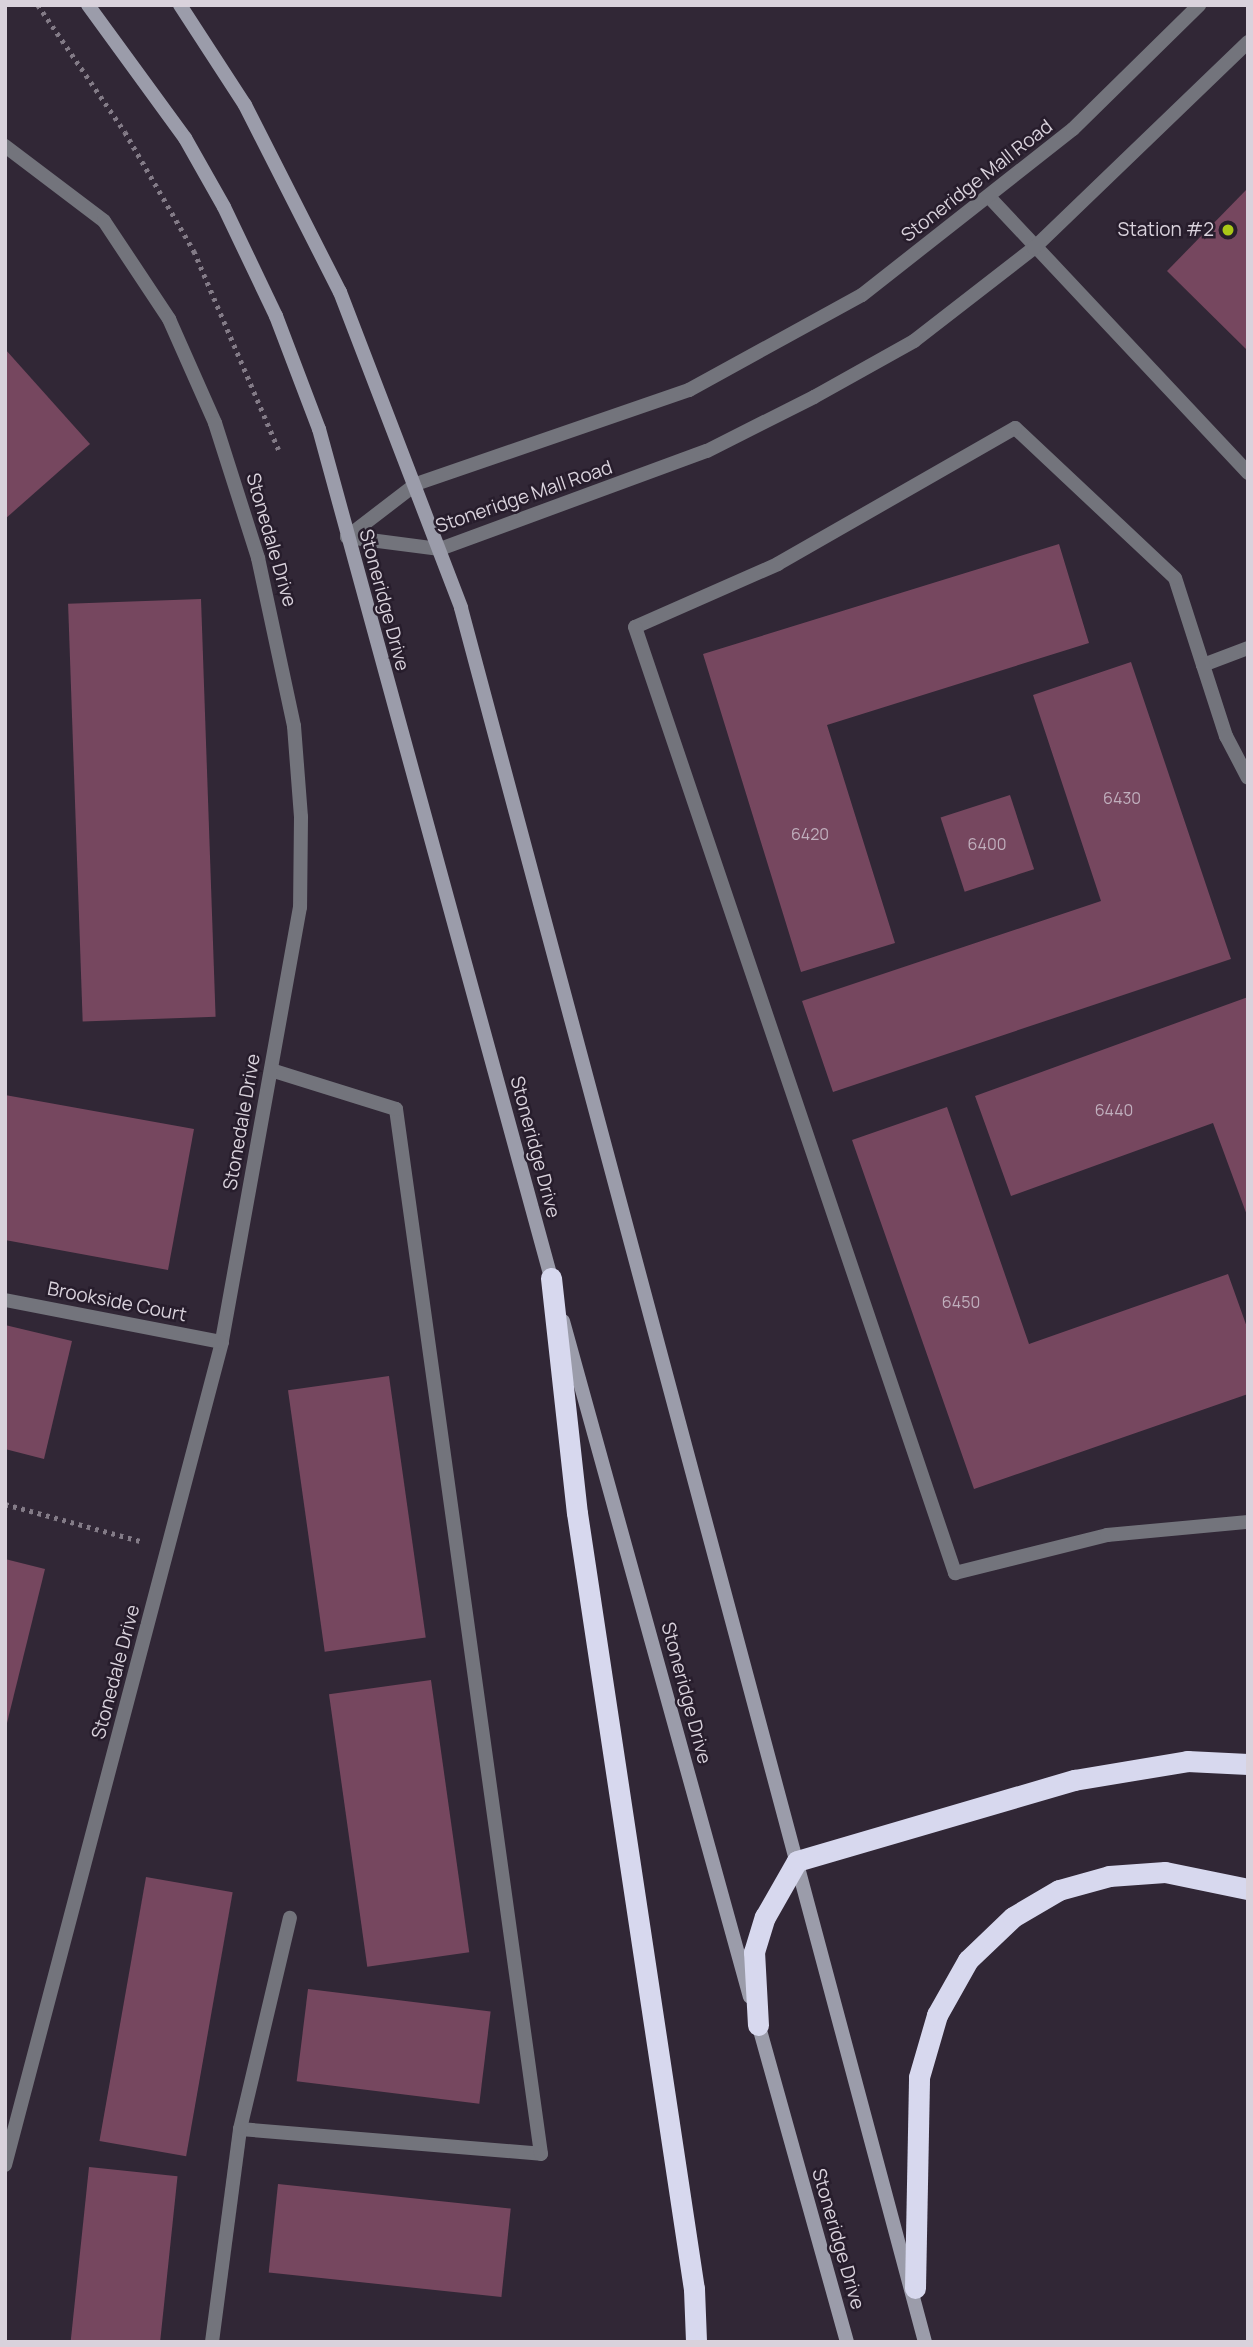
<!DOCTYPE html>
<style>
body{margin:0}
#map{position:relative;width:1253px;height:2347px;overflow:hidden;background:#312736;font-family:Manrope,sans-serif}
div>[style]{position:absolute}
[style*='--x']{left:calc(var(--x)*1px);top:calc(var(--y)*1px);width:calc(var(--w)*1px);rotate:calc(var(--a)*1deg)}
.building>*{inset:0;background:#76475f;transform-origin:0 0}
.path>*{height:4.5px;margin-top:-2.25px;transform-origin:0;background:repeating-linear-gradient(90deg,#837b87 0 3.5px,transparent 0 8.5px)}
.lane>*{height:14px;margin:-7px;padding:0 7px;transform-origin:7px;border-radius:7px;background:#73747c}
.street>*{height:14px;margin:-7px;padding:0 7px;transform-origin:7px;border-radius:7px;background:#73747c}
.secondary>*{height:14px;margin:-7px;padding:0 7px;transform-origin:7px;border-radius:7px;background:#9b9caa}
.highway>*{height:21px;margin:-10.5px;padding:0 10.5px;transform-origin:10.5px;border-radius:10.5px;background:#d7d8ee}
.dots>*{width:19px;height:19px;translate:-50% -50%;box-sizing:border-box;border:4px solid #271d2c;border-radius:50%}
span{translate:-50% -50%;white-space:nowrap;text-align:center;line-height:1.15;-webkit-text-stroke:5px #271d2c;paint-order:stroke}
.number-label{font-size:16px;color:#c0afbd}
.number-label span{-webkit-text-stroke-width:0}
.street-label{font-size:19px;color:#d9d2dc}
.poi-label{font-size:19px;color:#d9d2dc}
.right{translate:-100% -50%;text-align:right}
.frame{position:absolute;inset:0;border:7px solid #d9d2dc;pointer-events:none}
</style>
<div id="map">
<div class="building">
<i style="clip-path:polygon(1248px 188px,1248px 351px,1167px 271px)"></i>
<i style="clip-path:polygon(5px 349px,90px 444px,5px 519px)"></i>
<i style="clip-path:polygon(1059px 544px,1089px 643px,827px 725px,895px 943px,801px 972px,703px 654px)"></i>
<i style="left:201px;top:599px;width:418px;height:133px;rotate:88deg"></i>
<i style="clip-path:polygon(1131px 662px,1231px 959px,833px 1092px,802px 1001px,1101px 901px,1033px 695px)"></i>
<i style="left:1010px;top:795px;width:78px;height:73px;rotate:72deg"></i>
<i style="clip-path:polygon(1248px 997px,1248px 1218px,1213px 1123px,1011px 1196px,975px 1096px)"></i>
<i style="clip-path:polygon(5px 1095px,194px 1129px,168px 1270px,5px 1240px)"></i>
<i style="clip-path:polygon(947px 1107px,1029px 1344px,1228px 1274px,1248px 1330px,1248px 1394px,974px 1489px,852px 1140px)"></i>
<i style="clip-path:polygon(5px 1325px,72px 1341px,44px 1459px,5px 1449px)"></i>
<i style="left:389px;top:1376px;width:264px;height:102px;rotate:82deg"></i>
<i style="clip-path:polygon(5px 1559px,45px 1569px,6px 1727px,5px 1727px)"></i>
<i style="left:431px;top:1680px;width:275px;height:103px;rotate:82deg"></i>
<i style="left:146px;top:1877px;width:88px;height:268px;rotate:10deg"></i>
<i style="left:308px;top:1989px;width:184px;height:93px;rotate:7deg"></i>
<i style="left:89px;top:2167px;width:89px;height:176px;rotate:6deg"></i>
<i style="left:278px;top:2184px;width:234px;height:89px;rotate:6deg"></i>
</div>
<div class="path">
<i style="--x:38;--y:5;--w:154;--a:55.6"></i>
<i style="--x:125;--y:132;--w:138;--a:59.9"></i>
<i style="--x:194;--y:251;--w:216;--a:66.9"></i>
<i style="--x:5;--y:1504;--w:144;--a:15.3"></i>
</div>
<div class="lane">
<i style="--x:991;--y:199;--w:376;--a:46.8"></i>
<i style="--x:1248;--y:648;--w:48;--a:159.3"></i>
<i style="--x:1203;--y:665;--w:91;--a:-107.8"></i>
<i style="--x:1175;--y:578;--w:219;--a:-136.8"></i>
<i style="--x:1015;--y:428;--w:273;--a:150.2"></i>
<i style="--x:778;--y:564;--w:156;--a:156.2"></i>
<i style="--x:635;--y:627;--w:999;--a:71.31"></i>
<i style="--x:955;--y:1573;--w:157;--a:-14"></i>
<i style="--x:1107;--y:1535;--w:142;--a:-5.3"></i>
<i style="--x:1203;--y:665;--w:75;--a:72.1"></i>
<i style="--x:1226;--y:736;--w:47;--a:62.4"></i>
<i style="--x:240;--y:2129;--w:302;--a:4.7"></i>
<i style="--x:541;--y:2154;--w:1055;--a:-97.9"></i>
<i style="--x:396;--y:1109;--w:131;--a:-162.7"></i>
<i style="--x:212;--y:2342;--w:215;--a:-82.5"></i>
<i style="--x:240;--y:2129;--w:217;--a:-76.7"></i>
</div>
<div class="street">
<i style="--x:5;--y:146;--w:124;--a:37.1"></i>
<i style="--x:104;--y:221;--w:118;--a:56.4"></i>
<i style="--x:169;--y:319;--w:114;--a:66.1"></i>
<i style="--x:215;--y:423;--w:142;--a:72.3"></i>
<i style="--x:258;--y:558;--w:172;--a:77.9"></i>
<i style="--x:294;--y:726;--w:91;--a:85.6"></i>
<i style="--x:301;--y:817;--w:90;--a:90.6"></i>
<i style="--x:300;--y:907;--w:442;--a:100.2"></i>
<i style="--x:222;--y:1342;--w:851;--a:104.77"></i>
<i style="--x:347;--y:537;--w:94;--a:7.4"></i>
<i style="--x:440;--y:549;--w:284;--a:-20.2"></i>
<i style="--x:707;--y:451;--w:120;--a:-26.8"></i>
<i style="--x:814;--y:397;--w:115;--a:-29.2"></i>
<i style="--x:914;--y:341;--w:152;--a:-37.8"></i>
<i style="--x:1034;--y:248;--w:297;--a:-43.9"></i>
<i style="--x:347;--y:537;--w:87;--a:-37.5"></i>
<i style="--x:416;--y:484;--w:289;--a:-19"></i>
<i style="--x:689;--y:390;--w:197;--a:-28.8"></i>
<i style="--x:862;--y:295;--w:268;--a:-38.2"></i>
<i style="--x:1073;--y:129;--w:177;--a:-44.5"></i>
<i style="--x:5;--y:1300;--w:221;--a:11"></i>
</div>
<div class="secondary">
<i style="--x:88;--y:5;--w:165;--a:53.9"></i>
<i style="--x:185;--y:138;--w:79;--a:60.5"></i>
<i style="--x:224;--y:207;--w:121;--a:64.5"></i>
<i style="--x:276;--y:316;--w:121;--a:69.2"></i>
<i style="--x:319;--y:429;--w:887;--a:74.71"></i>
<i style="--x:180;--y:5;--w:119;--a:57"></i>
<i style="--x:245;--y:105;--w:210;--a:63.1"></i>
<i style="--x:340;--y:292;--w:338;--a:69"></i>
<i style="--x:461;--y:608;--w:1795;--a:75.02"></i>
<i style="--x:563;--y:1321;--w:701;--a:74.54"></i>
<i style="--x:756;--y:2016;--w:338;--a:74.4"></i>
</div>
<div class="highway">
<i style="--x:551;--y:1278;--w:236;--a:83.7"></i>
<i style="--x:577;--y:1513;--w:785;--a:81.43"></i>
<i style="--x:694;--y:2289;--w:53;--a:87.8"></i>
<i style="--x:758;--y:2025;--w:73;--a:-93.1"></i>
<i style="--x:754;--y:1952;--w:37;--a:-73"></i>
<i style="--x:765;--y:1917;--w:64;--a:-60.3"></i>
<i style="--x:797;--y:1861;--w:289;--a:-16.3"></i>
<i style="--x:1074;--y:1780;--w:115;--a:-9.5"></i>
<i style="--x:1187;--y:1761;--w:61;--a:2.8"></i>
<i style="--x:915;--y:2288;--w:211;--a:-88.9"></i>
<i style="--x:919;--y:2077;--w:65;--a:-73.8"></i>
<i style="--x:937;--y:2015;--w:63;--a:-60.6"></i>
<i style="--x:968;--y:1960;--w:62;--a:-43.7"></i>
<i style="--x:1013;--y:1917;--w:53;--a:-30.4"></i>
<i style="--x:1059;--y:1890;--w:52;--a:-15.6"></i>
<i style="--x:1109;--y:1876;--w:56;--a:-4.1"></i>
<i style="--x:1165;--y:1872;--w:85;--a:11.6"></i>
</div>
<div class="dots">
<i style="left:1228px;top:230px;background:#aac717"></i>
</div>
<div class="number-label">
<span style="left:1122px;top:798px">6430</span>
<span style="left:810px;top:834px">6420</span>
<span style="left:987px;top:844px">6400</span>
<span style="left:1114px;top:1110px">6440</span>
<span style="left:961px;top:1302px">6450</span>
</div>
<div class="street-label">
<span style="left:977px;top:181px;rotate:-38deg">Stoneridge Mall Road</span>
<span style="left:524px;top:497px;rotate:-19deg">Stoneridge Mall Road</span>
<span style="left:271px;top:540px;rotate:74deg">Stonedale Drive</span>
<span style="left:384px;top:600px;rotate:75deg">Stoneridge Drive</span>
<span style="left:242px;top:1122px;rotate:-80deg">Stonedale Drive</span>
<span style="left:535px;top:1147px;rotate:75deg">Stoneridge Drive</span>
<span style="left:117px;top:1302px;rotate:11deg">Brookside Court</span>
<span style="left:116px;top:1672px;rotate:-75deg">Stonedale Drive</span>
<span style="left:686px;top:1693px;rotate:75deg">Stoneridge Drive</span>
<span style="left:838px;top:2239px;rotate:74deg">Stoneridge Drive</span>
</div>
<div class="poi-label">
<span class="right" style="left:1214px;top:230px">Station #2</span>
</div>
<div class="frame"></div>
</div>
